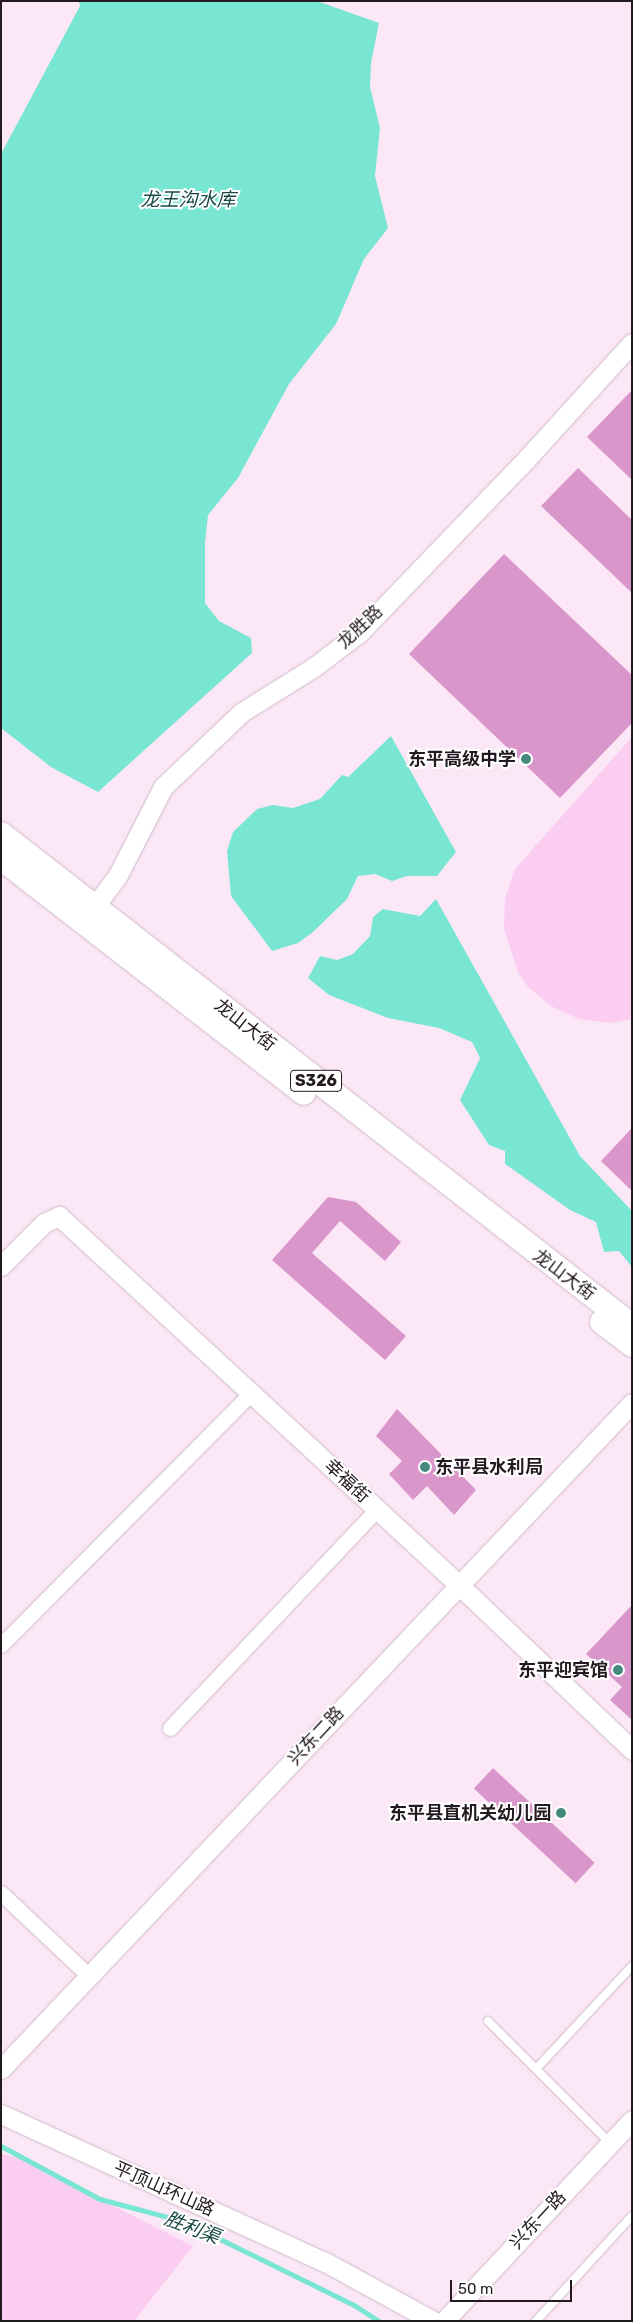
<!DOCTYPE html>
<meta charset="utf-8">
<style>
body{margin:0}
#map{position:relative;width:633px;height:2322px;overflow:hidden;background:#fce7f6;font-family:Rubik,"Noto Sans SC",sans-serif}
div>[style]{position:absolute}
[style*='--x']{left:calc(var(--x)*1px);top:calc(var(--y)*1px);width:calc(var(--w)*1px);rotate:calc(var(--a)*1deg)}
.green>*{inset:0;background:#fbcdf0}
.water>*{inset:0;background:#79e6d3}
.stream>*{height:5px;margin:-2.5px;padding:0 2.5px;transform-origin:2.5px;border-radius:2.5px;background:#79e6d3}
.building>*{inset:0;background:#d996ca;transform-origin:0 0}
.roads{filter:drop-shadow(0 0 1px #cebac9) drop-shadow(0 0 1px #cebac9)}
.service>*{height:8px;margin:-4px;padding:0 4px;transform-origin:4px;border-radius:4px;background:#fff}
.minor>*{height:15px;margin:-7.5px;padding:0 7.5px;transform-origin:7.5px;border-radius:7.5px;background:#fff}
.tertiary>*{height:19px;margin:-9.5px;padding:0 9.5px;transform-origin:9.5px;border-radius:9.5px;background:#fff}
.primary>*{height:24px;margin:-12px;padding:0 12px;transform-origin:12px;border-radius:12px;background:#fff}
.dots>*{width:14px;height:14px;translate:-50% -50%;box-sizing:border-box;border:2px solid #fff;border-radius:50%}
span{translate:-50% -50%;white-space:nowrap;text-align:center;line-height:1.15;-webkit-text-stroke:4px #fff;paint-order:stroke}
.shield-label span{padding:1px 4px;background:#fff;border:1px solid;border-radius:4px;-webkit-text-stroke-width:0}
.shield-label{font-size:16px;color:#221a20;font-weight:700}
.street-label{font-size:18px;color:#221a20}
.poi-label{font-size:18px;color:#221a20;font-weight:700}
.right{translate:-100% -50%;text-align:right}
.left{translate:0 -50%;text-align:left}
.water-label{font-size:19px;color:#184941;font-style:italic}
.frame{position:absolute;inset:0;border:2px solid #221a20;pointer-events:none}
.scale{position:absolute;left:450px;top:2280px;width:122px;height:22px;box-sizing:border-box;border:2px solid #221a20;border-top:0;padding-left:6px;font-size:15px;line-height:18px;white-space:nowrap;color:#221a20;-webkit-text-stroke:4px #fff;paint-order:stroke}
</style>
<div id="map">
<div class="green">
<i style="clip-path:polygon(632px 737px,632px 1019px,610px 1023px,579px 1019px,551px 1006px,528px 987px,518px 972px,504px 929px,505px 898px,515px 869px)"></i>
<i style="clip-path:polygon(1px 2154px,16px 2157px,193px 2246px,134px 2321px,1px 2321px)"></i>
</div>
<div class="water">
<i style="clip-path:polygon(79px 1px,317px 1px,379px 23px,371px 63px,370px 87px,380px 128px,375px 176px,388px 228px,364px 259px,336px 324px,289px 384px,238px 478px,208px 515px,205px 543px,205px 603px,219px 621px,251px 638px,252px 653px,98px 792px,51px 767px,1px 728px,1px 154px,80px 6px)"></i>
<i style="clip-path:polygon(391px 736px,456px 852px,437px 876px,407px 876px,392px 881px,375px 874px,358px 876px,347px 899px,313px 932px,298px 943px,272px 951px,231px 896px,227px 851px,233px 832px,257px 809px,273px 805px,293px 808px,320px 799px,342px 775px,348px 777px)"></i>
<i style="clip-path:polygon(436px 899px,580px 1156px,632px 1211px,632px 1267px,619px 1251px,604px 1252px,596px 1222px,570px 1210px,505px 1164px,505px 1151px,489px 1145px,460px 1100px,480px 1058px,472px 1042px,439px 1028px,388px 1018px,329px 995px,308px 978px,320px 956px,337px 960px,353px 954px,370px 936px,373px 917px,383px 909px,420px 916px)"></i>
</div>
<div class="stream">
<i style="--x:1;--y:2146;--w:112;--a:28.2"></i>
<i style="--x:100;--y:2199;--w:82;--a:14.9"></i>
<i style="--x:179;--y:2220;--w:52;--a:25.1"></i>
<i style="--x:226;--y:2242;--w:143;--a:26.2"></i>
<i style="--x:354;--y:2305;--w:30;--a:33"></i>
</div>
<div class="building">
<i style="clip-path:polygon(632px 390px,632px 480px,587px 437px)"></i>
<i style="clip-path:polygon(578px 468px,632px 520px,632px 593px,541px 506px)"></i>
<i style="clip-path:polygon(504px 554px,632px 675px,632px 723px,560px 798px,409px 654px)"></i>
<i style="clip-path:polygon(632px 1128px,632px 1191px,601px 1161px)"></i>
<i style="clip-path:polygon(328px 1197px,356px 1202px,401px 1242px,385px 1261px,340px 1221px,312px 1253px,406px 1336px,385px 1360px,272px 1260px)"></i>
<i style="clip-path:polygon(397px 1409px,476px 1490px,454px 1515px,427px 1486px,413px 1500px,389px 1474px,402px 1461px,376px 1436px)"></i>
<i style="clip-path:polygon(632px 1605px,632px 1720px,610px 1700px,622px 1687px,586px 1654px)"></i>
<i style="left:493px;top:1768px;width:139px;height:28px;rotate:43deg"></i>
</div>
<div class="roads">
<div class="service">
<i style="--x:488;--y:2021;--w:173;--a:45"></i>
<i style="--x:536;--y:2069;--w:141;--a:-47"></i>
<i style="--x:536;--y:2321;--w:142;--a:-47.6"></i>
</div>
<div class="minor">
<i style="--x:1;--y:1645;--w:355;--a:-45.2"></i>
<i style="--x:170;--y:1728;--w:301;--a:-46.6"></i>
<i style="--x:1;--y:1893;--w:121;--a:43.3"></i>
</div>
<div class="tertiary">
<i style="--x:94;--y:907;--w:40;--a:-53"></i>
<i style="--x:118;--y:875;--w:99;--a:-62.9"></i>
<i style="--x:163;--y:787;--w:109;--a:-43.5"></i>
<i style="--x:242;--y:712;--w:85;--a:-32"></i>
<i style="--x:314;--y:667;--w:58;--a:-37.3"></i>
<i style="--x:360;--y:632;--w:231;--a:-46.1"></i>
<i style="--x:520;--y:466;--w:166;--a:-47.7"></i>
<i style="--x:1;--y:1266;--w:61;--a:-45"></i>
<i style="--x:44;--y:1223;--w:17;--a:-25"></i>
<i style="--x:59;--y:1216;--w:544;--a:42.69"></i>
<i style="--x:459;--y:1585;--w:239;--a:43.6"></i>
<i style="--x:1;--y:2069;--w:917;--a:-46.55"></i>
<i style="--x:1;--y:2114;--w:358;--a:24.6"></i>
<i style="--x:327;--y:2263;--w:121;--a:28.7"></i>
<i style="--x:444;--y:2321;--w:275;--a:-46.9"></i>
</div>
<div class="primary">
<i style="--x:1;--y:834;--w:800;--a:37.94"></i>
<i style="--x:1;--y:858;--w:383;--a:37.8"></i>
<i style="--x:602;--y:1322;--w:38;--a:37"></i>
</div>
</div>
<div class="dots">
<i style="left:526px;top:759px;background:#45897d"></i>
<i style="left:425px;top:1467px;background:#45897d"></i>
<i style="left:618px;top:1670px;background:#45897d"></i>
<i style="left:561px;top:1813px;background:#45897d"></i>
</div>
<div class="shield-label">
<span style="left:316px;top:1081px">S326</span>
</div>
<div class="street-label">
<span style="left:360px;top:627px;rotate:-43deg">龙胜路</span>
<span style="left:245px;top:1025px;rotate:38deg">龙山大街</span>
<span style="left:564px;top:1275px;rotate:37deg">龙山大街</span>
<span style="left:347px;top:1481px;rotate:43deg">幸福街</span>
<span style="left:316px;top:1736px;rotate:-47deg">兴东二路</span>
<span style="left:164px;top:2189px;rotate:24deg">平顶山环山路</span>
<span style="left:538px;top:2220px;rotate:-47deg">兴东一路</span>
</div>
<div class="poi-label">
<span class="right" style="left:516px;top:759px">东平高级中学</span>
<span class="left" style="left:435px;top:1467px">东平县水利局</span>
<span class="right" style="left:608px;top:1670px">东平迎宾馆</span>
<span class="right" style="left:551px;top:1813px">东平县直机关幼儿园</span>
</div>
<div class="water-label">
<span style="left:188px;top:200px">龙王沟水库</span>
<span style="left:192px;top:2228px;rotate:21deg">胜利渠</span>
</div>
<div class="frame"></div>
<div class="scale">50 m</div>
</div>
